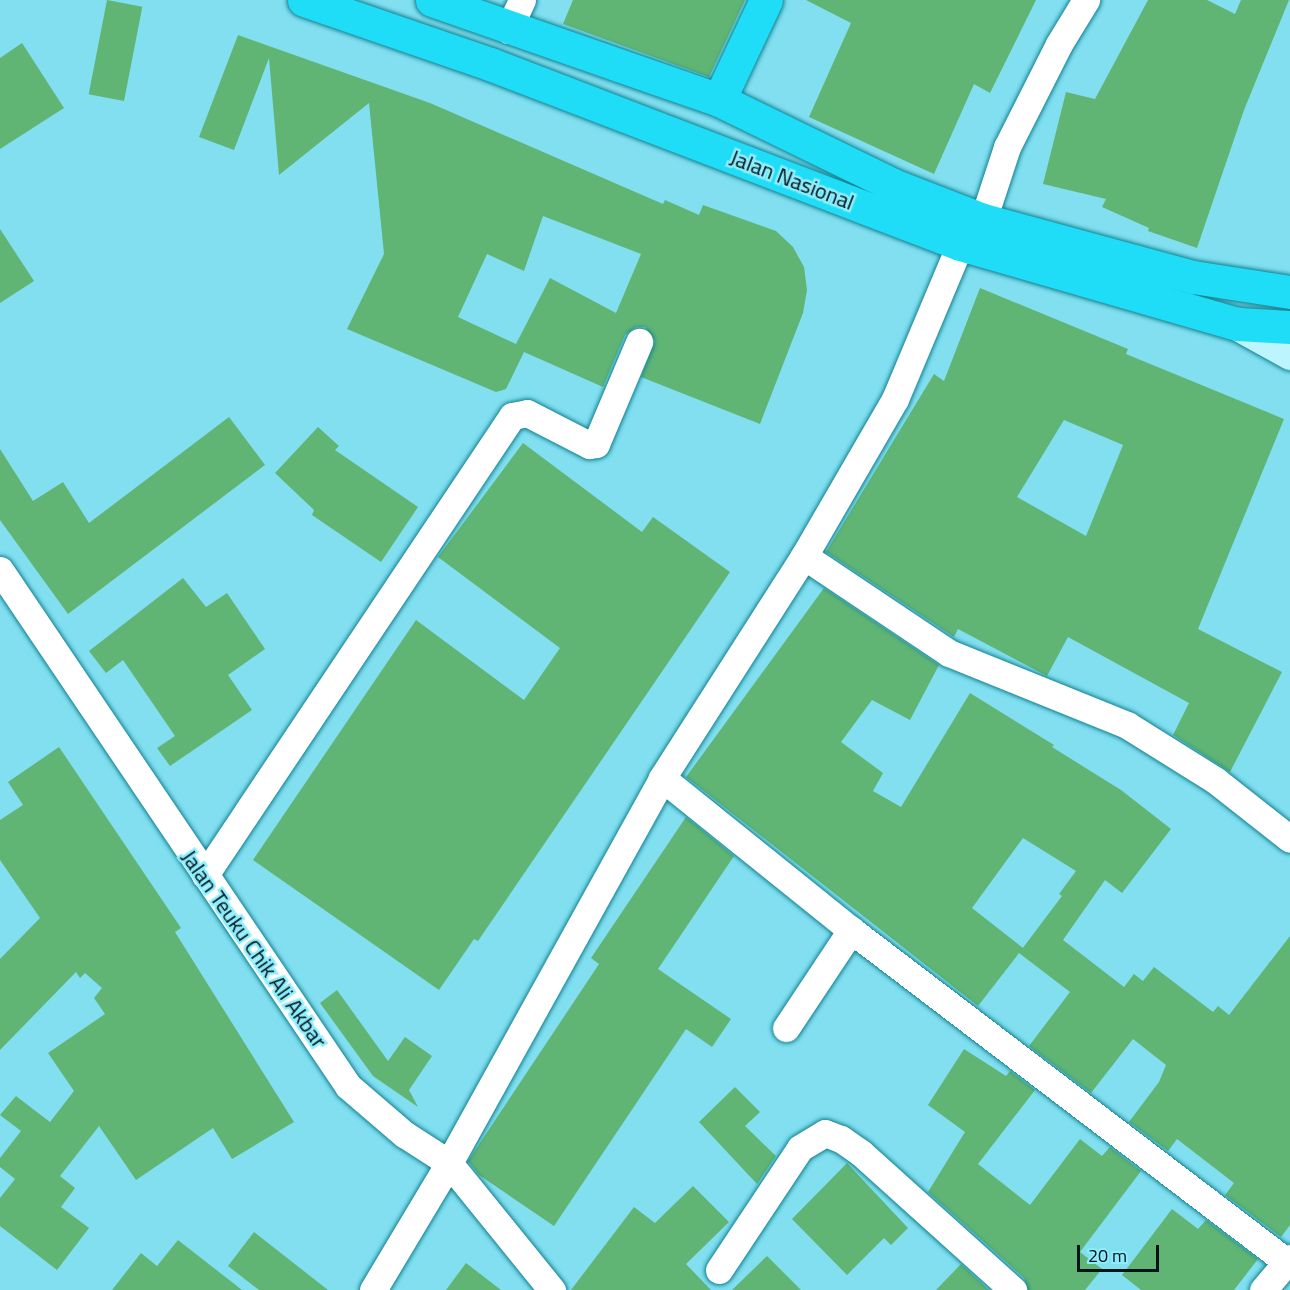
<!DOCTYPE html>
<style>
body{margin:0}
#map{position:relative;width:1290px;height:1290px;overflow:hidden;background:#81dff0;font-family:"Titillium Web",sans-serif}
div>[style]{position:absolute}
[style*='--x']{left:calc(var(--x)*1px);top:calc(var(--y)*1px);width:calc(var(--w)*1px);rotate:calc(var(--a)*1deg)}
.building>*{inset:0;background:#60b574;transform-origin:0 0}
.roads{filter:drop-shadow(0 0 2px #118190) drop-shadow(0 0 2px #118190)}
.street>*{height:27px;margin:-13.5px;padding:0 13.5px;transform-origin:13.5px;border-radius:13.5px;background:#fff}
.secondary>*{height:33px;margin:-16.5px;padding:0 16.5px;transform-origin:16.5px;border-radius:16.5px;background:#bcf5fd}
.highway>*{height:33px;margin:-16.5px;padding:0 16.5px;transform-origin:16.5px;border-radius:16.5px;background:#1fddf7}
span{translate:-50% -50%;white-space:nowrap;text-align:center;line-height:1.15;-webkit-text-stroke:5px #8eedfd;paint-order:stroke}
.street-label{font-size:22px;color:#011316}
.scale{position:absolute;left:1077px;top:1245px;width:82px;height:27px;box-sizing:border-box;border:3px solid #011316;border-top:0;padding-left:8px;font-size:18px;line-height:21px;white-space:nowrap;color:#011316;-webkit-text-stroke:4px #8eedfd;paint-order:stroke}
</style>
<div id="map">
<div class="building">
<i style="left:107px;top:0;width:36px;height:96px;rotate:11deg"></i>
<i style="clip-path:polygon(573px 0,745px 0,709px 77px,563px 24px)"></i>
<i style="clip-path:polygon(806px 0,1036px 0,990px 93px,974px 84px,934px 174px,809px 117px,851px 23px)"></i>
<i style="clip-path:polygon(1148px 0,1207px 0,1235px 14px,1241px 0,1289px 0,1244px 110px,1197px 248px,1148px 231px,1149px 228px,1102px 207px,1106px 199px,1043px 184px,1066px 92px,1095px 99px)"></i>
<i style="clip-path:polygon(evenodd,238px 35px,430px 103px,663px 204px,665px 200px,699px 215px,703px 205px,776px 231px,793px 247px,804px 267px,807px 290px,803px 313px,760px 424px,641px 377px,655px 341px,645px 327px,636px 327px,625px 335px,603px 387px,524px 352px,506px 389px,496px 392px,347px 329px,384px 254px,369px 103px,279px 175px,269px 58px,234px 150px,199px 137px,238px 35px,543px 216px,641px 254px,616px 313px,550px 278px,516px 344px,458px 317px,487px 254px,524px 271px,543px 216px)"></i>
<i style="clip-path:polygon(22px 43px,64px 108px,0 149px,0 58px)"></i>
<i style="clip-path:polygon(0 229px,34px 281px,0 303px)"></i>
<i style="clip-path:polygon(evenodd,980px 288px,1128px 349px,1126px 354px,1284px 419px,1198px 629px,1282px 672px,1230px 772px,1173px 735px,1189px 703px,1068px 637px,1047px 676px,958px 629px,954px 637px,826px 552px,934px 374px,944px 381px,980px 288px,1064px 420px,1123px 445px,1086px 536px,1017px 497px,1064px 420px)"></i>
<i style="clip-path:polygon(229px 417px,265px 465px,68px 614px,0 520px,0 449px,33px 501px,63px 482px,89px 523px)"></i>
<i style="clip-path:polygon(318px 427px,339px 446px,335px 450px,418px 507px,381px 562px,312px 515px,314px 510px,275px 473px)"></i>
<i style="clip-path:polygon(523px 443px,642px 532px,653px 517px,730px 572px,478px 941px,474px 939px,439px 990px,253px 860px,416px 620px,524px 700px,560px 648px,438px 557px)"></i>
<i style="clip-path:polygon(183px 578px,206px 607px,227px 593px,265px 649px,228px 675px,252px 710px,170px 766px,157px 748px,175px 736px,123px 660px,106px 673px,89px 651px)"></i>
<i style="clip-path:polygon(824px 588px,939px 665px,910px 720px,872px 700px,841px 742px,883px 773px,873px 791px,901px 807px,970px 693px,1054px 745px,1052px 747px,1121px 790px,1171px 829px,1122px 893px,1105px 880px,1063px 940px,1124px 987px,1134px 974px,1143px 981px,1154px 967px,1213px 1012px,1218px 1006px,1229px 1015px,1290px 936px,1290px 1225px,1281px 1237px,1225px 1195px,1234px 1183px,1177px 1139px,1168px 1151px,1129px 1122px,1159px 1082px,1166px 1065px,1133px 1039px,1091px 1093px,1029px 1046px,1070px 992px,1019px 953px,1062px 896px,1059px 894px,1076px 871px,1023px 838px,972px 908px,1023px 948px,978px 1006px,686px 777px)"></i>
<i style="clip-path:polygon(59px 747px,181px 928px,175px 932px,294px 1122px,232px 1159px,213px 1128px,136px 1180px,99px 1126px,60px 1176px,75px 1188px,61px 1207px,89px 1228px,57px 1270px,0 1226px,0 1198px,15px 1179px,0 1167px,0 1158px,21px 1131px,0 1115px,16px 1096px,50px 1122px,74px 1091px,48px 1053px,105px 1014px,94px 998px,102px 988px,85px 973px,80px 978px,76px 972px,0 1050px,0 959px,40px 918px,0 860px,0 820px,23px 805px,8px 782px)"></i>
<i style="clip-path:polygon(686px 817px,734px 856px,658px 969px,731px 1019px,712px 1047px,686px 1029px,554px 1226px,479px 1175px,468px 1161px,599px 964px,591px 958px)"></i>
<i style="clip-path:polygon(337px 990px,388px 1061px,405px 1037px,432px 1056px,409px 1090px,418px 1107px,373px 1076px,320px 1003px)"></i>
<i style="clip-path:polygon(964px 1049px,1006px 1076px,1010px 1071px,1035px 1090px,978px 1164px,1030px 1205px,1080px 1139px,1102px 1156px,1110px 1147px,1141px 1171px,1080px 1252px,1102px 1269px,1085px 1290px,1028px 1290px,1024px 1278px,928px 1192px,965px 1132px,928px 1105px)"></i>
<i style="clip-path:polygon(735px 1087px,760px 1112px,745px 1126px,776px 1156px,757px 1184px,699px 1122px)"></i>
<i style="clip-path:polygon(847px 1163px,908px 1228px,891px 1245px,884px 1238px,847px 1275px,792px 1219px)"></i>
<i style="clip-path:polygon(693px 1186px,729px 1222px,686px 1264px,711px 1290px,571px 1290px,634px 1207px,655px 1223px)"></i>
<i style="clip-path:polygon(1172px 1209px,1198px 1229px,1206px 1220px,1258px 1259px,1234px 1290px,1141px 1290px,1122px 1275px)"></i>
<i style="clip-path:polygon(254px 1232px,328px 1290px,259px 1290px,228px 1266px)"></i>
<i style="clip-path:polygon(178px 1240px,242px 1290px,112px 1290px,141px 1253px,157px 1266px)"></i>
<i style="clip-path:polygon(767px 1256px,801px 1290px,732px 1290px)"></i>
<i style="clip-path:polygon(466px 1263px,501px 1290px,446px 1290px)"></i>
<i style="clip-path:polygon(961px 1264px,989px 1290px,936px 1290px)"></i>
</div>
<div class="roads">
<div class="street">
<i style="--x:508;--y:30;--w:33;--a:-65"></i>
<i style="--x:983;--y:220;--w:77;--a:-71.8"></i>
<i style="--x:1007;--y:147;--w:115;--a:-63.2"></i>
<i style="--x:1059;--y:44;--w:52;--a:-58.5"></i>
<i style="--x:804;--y:556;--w:174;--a:33.8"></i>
<i style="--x:949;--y:653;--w:192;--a:22"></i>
<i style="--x:1127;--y:725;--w:104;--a:32"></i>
<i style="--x:1215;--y:780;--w:95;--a:38.2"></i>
<i style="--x:0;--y:570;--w:622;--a:56"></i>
<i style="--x:348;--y:1086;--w:74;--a:40.6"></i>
<i style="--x:404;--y:1134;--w:54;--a:32.8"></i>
<i style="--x:449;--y:1163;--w:164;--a:51"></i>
<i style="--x:662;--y:778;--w:243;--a:38.8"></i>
<i style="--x:851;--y:930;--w:548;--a:37.29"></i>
<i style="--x:205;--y:875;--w:552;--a:-56.22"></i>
<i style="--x:512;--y:416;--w:15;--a:-11"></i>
<i style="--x:527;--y:413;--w:70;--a:27.3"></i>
<i style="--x:589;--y:445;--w:7;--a:-8"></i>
<i style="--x:596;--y:444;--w:111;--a:-67.1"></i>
<i style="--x:786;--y:1028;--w:118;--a:-56.4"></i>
<i style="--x:719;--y:1270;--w:146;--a:-56.4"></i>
<i style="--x:800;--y:1148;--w:29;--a:-31"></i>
<i style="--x:825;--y:1133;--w:17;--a:21"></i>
<i style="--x:841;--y:1139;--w:24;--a:35"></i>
<i style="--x:861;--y:1153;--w:205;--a:42"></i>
<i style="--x:373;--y:1290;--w:148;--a:-59.1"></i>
<i style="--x:449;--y:1163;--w:440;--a:-61"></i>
<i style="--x:662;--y:778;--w:264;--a:-57.4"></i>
<i style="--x:804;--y:556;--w:181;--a:-59.9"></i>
<i style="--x:895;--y:399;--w:168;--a:-67.2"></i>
<i style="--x:1263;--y:1290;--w:42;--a:-49.8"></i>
</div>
<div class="secondary">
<i style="--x:1238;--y:324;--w:60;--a:29.1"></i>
</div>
<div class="highway">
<i style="--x:304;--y:0;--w:197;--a:19"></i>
<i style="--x:490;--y:64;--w:503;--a:20.96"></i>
<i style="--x:960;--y:244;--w:289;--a:16.1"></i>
<i style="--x:1238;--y:324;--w:52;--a:3.3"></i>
<i style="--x:432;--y:0;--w:304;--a:19.2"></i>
<i style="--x:719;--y:100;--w:194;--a:26"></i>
<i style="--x:893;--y:185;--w:97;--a:21.3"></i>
<i style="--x:983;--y:220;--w:218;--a:15.2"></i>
<i style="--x:1193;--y:277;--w:98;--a:8.8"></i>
<i style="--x:719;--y:100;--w:110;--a:-64.8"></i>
</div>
</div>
<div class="street-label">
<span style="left:792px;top:180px;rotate:21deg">Jalan Nasional</span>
<span style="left:254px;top:949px;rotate:55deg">Jalan Teuku Chik Ali Akbar</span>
</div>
<div class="scale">20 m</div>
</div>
